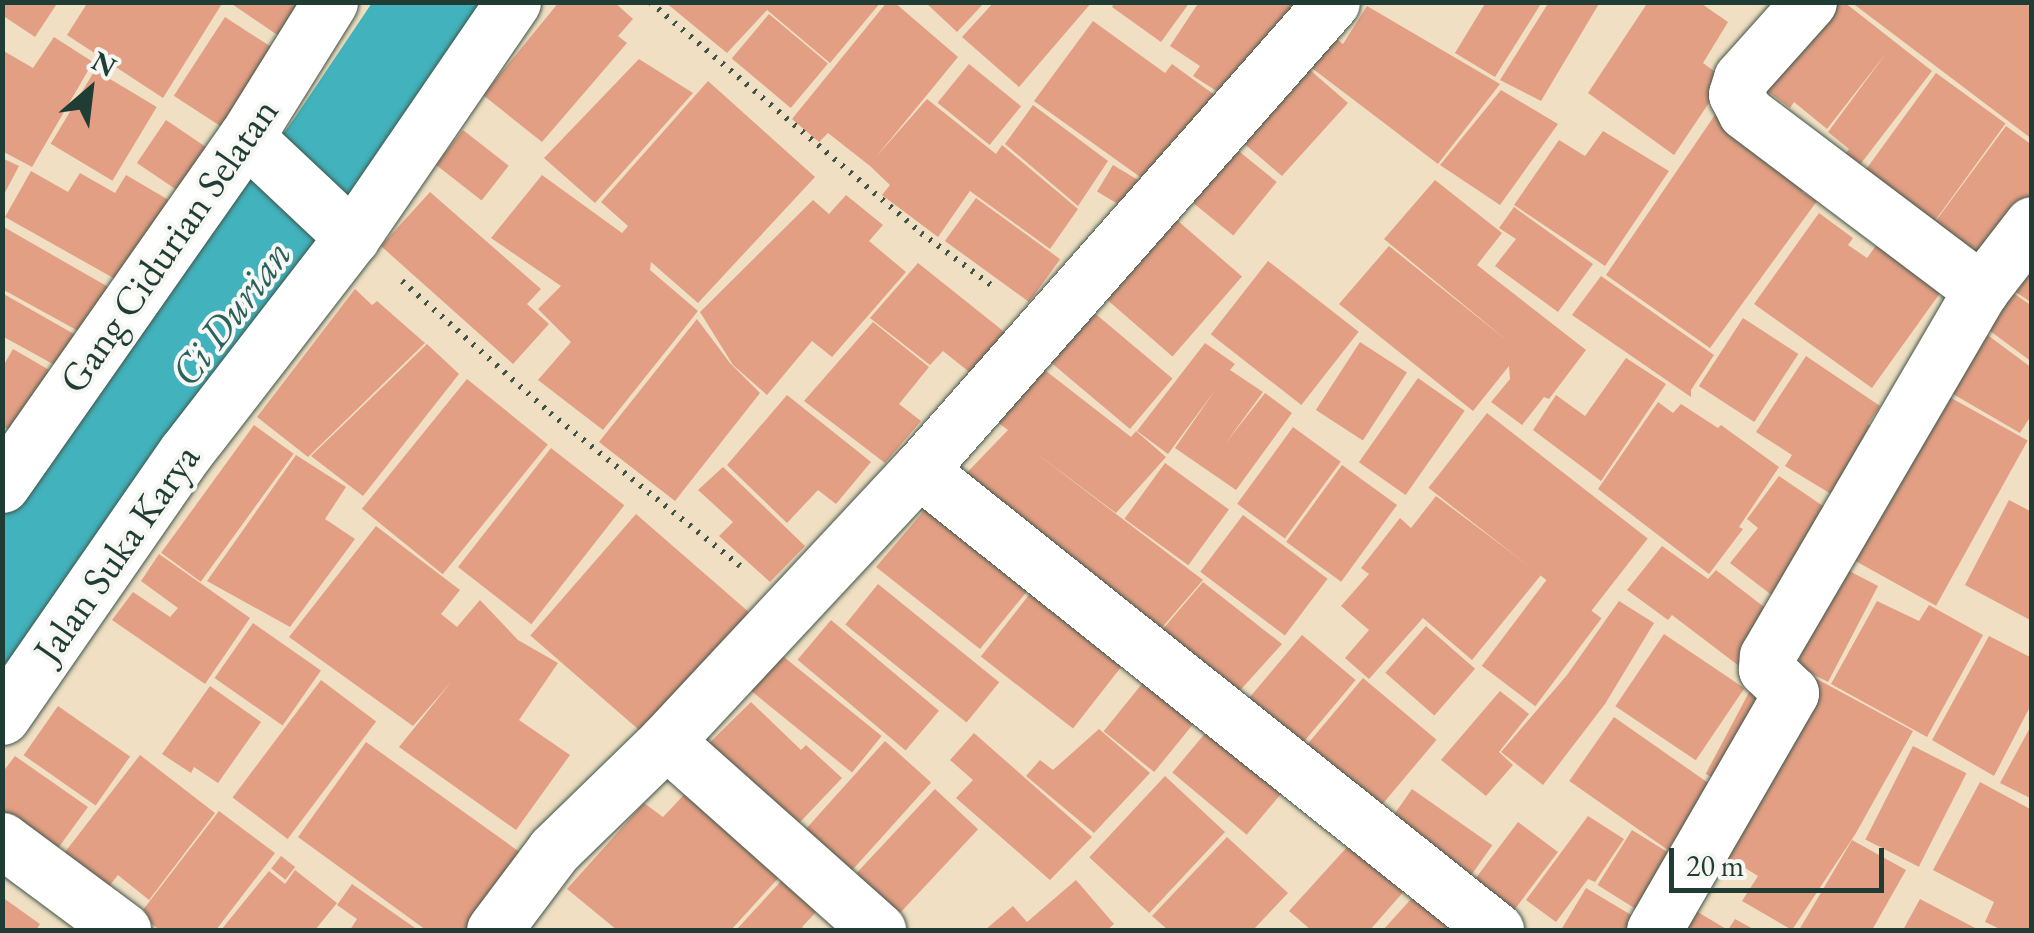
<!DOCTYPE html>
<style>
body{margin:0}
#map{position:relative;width:2034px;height:933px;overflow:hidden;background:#f0dfc2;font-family:"EB Garamond",serif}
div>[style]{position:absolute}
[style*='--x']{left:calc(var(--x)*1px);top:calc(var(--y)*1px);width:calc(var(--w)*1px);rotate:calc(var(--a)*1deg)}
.river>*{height:130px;margin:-65px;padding:0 65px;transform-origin:65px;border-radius:65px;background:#42b2bc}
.building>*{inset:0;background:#e39f84;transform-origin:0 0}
.path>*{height:6px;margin-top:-3px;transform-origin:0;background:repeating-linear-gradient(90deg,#3e5549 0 2.5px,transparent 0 10.5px)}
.roads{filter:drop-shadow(0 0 2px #3e5549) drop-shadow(0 0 2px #3e5549)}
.street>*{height:55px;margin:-27.5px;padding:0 27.5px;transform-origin:27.5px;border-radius:27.5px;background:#fff}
span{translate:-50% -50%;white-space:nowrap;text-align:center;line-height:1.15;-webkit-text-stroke:8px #f6f6f2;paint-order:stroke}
.street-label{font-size:40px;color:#1f3d34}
.water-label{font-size:42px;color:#2a605d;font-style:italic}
.frame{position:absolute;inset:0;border:5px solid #1f3d34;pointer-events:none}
.north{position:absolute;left:40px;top:40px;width:100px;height:100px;-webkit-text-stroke:8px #f6f6f2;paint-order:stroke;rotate:28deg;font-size:28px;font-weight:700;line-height:40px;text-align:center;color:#1f3d34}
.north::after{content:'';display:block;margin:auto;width:35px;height:45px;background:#1f3d34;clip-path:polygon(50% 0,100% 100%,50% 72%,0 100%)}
.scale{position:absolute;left:1669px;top:848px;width:215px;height:45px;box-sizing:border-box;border:5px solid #1f3d34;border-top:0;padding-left:12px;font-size:30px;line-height:35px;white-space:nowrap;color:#1f3d34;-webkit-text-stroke:8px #f6f6f2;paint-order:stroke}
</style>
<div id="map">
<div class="river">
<i style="--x:2;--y:618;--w:571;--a:-53.19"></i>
<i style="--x:344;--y:161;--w:192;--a:-56.1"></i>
</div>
<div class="building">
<i style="clip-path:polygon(2px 2px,58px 2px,35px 37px,2px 15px)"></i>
<i style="clip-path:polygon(88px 2px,223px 2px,163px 98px,67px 35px)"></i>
<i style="clip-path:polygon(229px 2px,318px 2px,289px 43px)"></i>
<i style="clip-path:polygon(559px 2px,614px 2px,633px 19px,618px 36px,627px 43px,542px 142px,483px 95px)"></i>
<i style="clip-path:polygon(665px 2px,881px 2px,830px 63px,767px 10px,727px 53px)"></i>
<i style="clip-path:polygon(887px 2px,894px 2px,958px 57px,876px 157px,927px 99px,996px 154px,1002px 145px,1078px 209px,1050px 249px,970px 191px,938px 237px,882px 195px,890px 185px,870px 166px,828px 133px,819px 142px,792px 119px)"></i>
<i style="clip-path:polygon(925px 2px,985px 2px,957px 32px)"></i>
<i style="clip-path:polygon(994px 2px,1092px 2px,1019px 87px,962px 37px)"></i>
<i style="clip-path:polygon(1115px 2px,1190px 2px,1161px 42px,1112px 7px)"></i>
<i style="clip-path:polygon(1199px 2px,1301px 2px,1223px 95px,1193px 76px,1200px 66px,1170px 46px)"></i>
<i style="clip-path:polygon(1486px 2px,1542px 2px,1495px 77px,1455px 53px)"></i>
<i style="clip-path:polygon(1549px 2px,1600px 2px,1541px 101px,1500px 80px)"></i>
<i style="clip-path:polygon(1648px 2px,1699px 2px,1728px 22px,1703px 63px,1725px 79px,1674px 155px,1588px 93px)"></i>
<i style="clip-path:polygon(1833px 2px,1844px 2px,1932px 71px,1856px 170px,1842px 159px,1849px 149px,1828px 132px,1887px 52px,1827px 129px,1794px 102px,1790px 108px,1758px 84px)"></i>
<i style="clip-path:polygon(1851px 2px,2024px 2px,2032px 8px,2032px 139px)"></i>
<i style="clip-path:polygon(1367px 6px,1500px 84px,1438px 164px,1300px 59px,1324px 29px,1343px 44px)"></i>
<i style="left:769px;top:14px;width:77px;height:58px;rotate:40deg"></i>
<i style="left:225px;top:17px;width:70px;height:94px;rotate:33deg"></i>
<i style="clip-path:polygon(1093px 21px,1165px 73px,1172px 64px,1216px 96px,1150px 184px,1034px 101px)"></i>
<i style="clip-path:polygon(54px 37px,93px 62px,32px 167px,2px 151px,2px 50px,33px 68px)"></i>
<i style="clip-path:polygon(639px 59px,693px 93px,595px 203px,544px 158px)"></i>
<i style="clip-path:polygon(1302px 63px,1348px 103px,1282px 176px,1226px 128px)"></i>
<i style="left:969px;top:64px;width:67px;height:50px;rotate:39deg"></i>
<i style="left:95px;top:70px;width:72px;height:86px;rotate:31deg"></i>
<i style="left:1936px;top:73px;width:86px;height:138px;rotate:36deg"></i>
<i style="clip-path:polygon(708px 81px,815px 177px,698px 303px,651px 262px,650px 270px,698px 311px,603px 430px,538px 380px,571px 342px,538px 309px,561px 286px,491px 238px,542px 175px,622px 233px,628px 226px,601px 202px)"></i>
<i style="clip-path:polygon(1501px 90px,1558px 124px,1500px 205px,1440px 165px)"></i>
<i style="clip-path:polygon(1033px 105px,1108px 161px,1078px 206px,1005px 144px)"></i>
<i style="clip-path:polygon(1721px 106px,1813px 170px,1802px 192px,1817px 201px,1710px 348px,1606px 275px)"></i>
<i style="left:166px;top:120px;width:62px;height:52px;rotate:34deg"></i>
<i style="clip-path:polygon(2006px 126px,2032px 145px,2032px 201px,1981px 269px,1929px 230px)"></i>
<i style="left:463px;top:130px;width:58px;height:44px;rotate:38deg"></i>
<i style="clip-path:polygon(1603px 131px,1669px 171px,1605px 266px,1514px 205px,1559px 140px,1585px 156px)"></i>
<i style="left:1220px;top:136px;width:73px;height:69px;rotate:39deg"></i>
<i style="clip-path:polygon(2px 158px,19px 166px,2px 198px)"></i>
<i style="left:1113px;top:165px;width:33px;height:31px;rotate:31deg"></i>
<i style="clip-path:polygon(31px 171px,68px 192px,80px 173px,115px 193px,126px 175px,172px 202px,124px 284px,5px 217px)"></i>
<i style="clip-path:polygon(1435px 180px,1502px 233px,1477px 265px,1586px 350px,1549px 399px,1544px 397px,1522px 425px,1491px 402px,1510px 379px,1509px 366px,1473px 411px,1339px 304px,1389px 246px,1510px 343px,1384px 239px)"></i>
<i style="clip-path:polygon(430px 192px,541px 289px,527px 304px,549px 324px,513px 364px,381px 246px)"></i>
<i style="clip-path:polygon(846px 195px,883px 225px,869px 241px,906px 272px,832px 357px,812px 341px,767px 395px,733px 365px,700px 312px,813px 200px,829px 214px)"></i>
<i style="left:976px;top:198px;width:104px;height:53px;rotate:36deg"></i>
<i style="left:1162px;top:207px;width:106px;height:106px;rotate:41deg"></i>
<i style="clip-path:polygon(1514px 207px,1593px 264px,1558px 312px,1495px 266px,1516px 239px,1499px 228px)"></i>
<i style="clip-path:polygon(1819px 213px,1853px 238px,1848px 245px,1867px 258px,1883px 236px,1948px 282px,1872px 388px,1754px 304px)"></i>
<i style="clip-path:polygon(2px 226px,117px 292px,91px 338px,2px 289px)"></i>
<i style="left:1268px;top:261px;width:115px;height:93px;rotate:38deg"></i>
<i style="clip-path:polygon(918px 263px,1017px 342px,983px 383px,943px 351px,930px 365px,870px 318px)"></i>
<i style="clip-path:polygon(2032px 266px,2032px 303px,2004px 284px)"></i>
<i style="clip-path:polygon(1601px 276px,1714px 355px,1691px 390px,1691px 397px,1572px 315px)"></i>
<i style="clip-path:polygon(2003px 286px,2032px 306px,2032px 362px,1978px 322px)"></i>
<i style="clip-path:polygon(355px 289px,372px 305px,377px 301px,425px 343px,308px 457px,257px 417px)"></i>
<i style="clip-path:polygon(2px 293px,88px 342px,71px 374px,2px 336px)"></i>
<i style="left:1079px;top:300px;width:122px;height:66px;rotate:40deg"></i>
<i style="left:1743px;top:318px;width:66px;height:81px;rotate:33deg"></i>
<i style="clip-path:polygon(697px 319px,730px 363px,760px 393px,675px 501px,599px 442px)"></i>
<i style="clip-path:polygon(873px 322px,929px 367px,899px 404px,921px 421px,885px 463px,804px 401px)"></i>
<i style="clip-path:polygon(1978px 328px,2032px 368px,2032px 414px,2020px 433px,1941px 387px)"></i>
<i style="left:1360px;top:342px;width:56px;height:81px;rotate:33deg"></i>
<i style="clip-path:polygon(1205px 343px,1235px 364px,1230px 370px,1263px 392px,1225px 444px,1265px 393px,1292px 413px,1236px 490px,1175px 448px,1216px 389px,1168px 454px,1137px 431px)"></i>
<i style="clip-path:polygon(427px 344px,459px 374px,363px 496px,311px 456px)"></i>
<i style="clip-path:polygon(13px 349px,63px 378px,26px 439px,2px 426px,2px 368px)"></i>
<i style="clip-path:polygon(1806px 356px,1880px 406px,1868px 424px,1888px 437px,1844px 502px,1785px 466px,1792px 455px,1756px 432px)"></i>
<i style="clip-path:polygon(1626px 358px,1666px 384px,1601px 481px,1533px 430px,1556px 395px,1585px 416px)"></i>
<i style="clip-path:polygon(1037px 364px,1131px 437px,1136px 431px,1166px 457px,1116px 513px,1033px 451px,1203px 580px,1147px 645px,955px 485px,1008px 430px,992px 418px)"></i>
<i style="left:1418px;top:378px;width:57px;height:103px;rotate:35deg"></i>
<i style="left:467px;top:379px;width:104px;height:167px;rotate:39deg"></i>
<i style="left:1935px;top:389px;width:106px;height:189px;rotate:29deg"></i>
<i style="clip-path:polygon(787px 395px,871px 462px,836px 504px,818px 490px,787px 523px,727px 465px)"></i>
<i style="clip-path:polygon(1658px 402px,1673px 413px,1681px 404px,1718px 428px,1721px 425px,1779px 467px,1739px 527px,1743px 529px,1709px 574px,1598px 489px)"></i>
<i style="left:1487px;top:413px;width:204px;height:95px;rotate:38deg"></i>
<i style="left:254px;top:425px;width:49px;height:158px;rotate:36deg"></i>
<i style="left:1293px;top:427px;width:59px;height:95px;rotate:36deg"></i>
<i style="left:551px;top:448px;width:93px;height:151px;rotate:38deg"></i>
<i style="clip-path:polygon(296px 455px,346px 487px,325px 519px,355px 539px,290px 627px,207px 581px)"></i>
<i style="left:1165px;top:463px;width:79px;height:69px;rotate:36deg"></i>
<i style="left:1342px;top:465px;width:68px;height:95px;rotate:36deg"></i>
<i style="clip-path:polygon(723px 467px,805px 546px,770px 582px,719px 536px,733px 522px,698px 490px)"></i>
<i style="clip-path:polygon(1779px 476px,1842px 519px,1782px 603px,1730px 563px,1758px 528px,1747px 519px)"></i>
<i style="clip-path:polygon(1436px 496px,1541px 575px,1472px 660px,1423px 618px,1369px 679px,1345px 658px,1369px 630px,1341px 606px,1369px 574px,1361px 568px,1400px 518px,1411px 528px)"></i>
<i style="clip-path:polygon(2009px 500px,2032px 512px,2032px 621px,1965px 585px)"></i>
<i style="clip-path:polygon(928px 506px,1041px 574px,980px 649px,876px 567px)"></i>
<i style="left:636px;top:514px;width:157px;height:161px;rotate:41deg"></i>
<i style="left:1243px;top:515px;width:106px;height:71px;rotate:37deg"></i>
<i style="clip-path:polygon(376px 526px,460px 590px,441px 614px,457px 627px,480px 600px,518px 640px,558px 663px,519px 720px,570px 755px,516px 830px,399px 747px,452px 681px,413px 726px,289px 637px)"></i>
<i style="clip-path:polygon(1662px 546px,1708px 579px,1716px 570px,1781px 620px,1743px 669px,1672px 615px,1668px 620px,1627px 590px)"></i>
<i style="clip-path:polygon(159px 554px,250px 618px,205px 684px,112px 620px,133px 592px,170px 617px,178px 608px,141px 581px)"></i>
<i style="clip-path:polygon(1838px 565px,1878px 586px,1828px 682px,1799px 667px,1802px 632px)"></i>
<i style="left:1043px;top:577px;width:117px;height:101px;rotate:38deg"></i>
<i style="left:1548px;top:578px;width:67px;height:110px;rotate:37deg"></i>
<i style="clip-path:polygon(1203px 582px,1282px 644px,1235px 696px,1151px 643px)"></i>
<i style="left:878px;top:584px;width:156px;height:52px;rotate:39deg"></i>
<i style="clip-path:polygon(1619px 601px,1654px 623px,1605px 704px,1543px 785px,1501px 752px,1567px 675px)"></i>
<i style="clip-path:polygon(1877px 601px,1919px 621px,1929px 605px,1983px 635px,1927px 737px,1831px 684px)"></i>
<i style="left:831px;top:620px;width:141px;height:52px;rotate:40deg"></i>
<i style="left:253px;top:623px;width:83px;height:67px;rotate:35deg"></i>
<i style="left:1426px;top:626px;width:65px;height:62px;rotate:41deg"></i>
<i style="left:1664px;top:634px;width:97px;height:87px;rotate:34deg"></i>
<i style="left:1302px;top:635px;width:70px;height:91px;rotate:40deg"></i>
<i style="clip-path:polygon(1989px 636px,2032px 658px,2032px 703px,1994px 776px,1932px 740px)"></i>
<i style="left:779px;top:653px;width:132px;height:47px;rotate:39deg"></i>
<i style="left:1154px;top:669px;width:65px;height:80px;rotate:39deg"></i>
<i style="left:1363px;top:678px;width:96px;height:96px;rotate:40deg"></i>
<i style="clip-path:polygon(1817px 679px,1913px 731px,1856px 833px,1792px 930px,1742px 901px,1758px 876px,1734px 861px,1727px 874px,1708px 863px)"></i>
<i style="left:321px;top:680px;width:69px;height:147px;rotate:37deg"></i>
<i style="left:1754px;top:683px;width:26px;height:103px;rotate:28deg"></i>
<i style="clip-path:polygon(210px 686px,261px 722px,218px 783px,194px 767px,191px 773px,162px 754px)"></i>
<i style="clip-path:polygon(1500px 691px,1529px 714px,1499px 752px,1513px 765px,1486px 796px,1441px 760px)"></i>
<i style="clip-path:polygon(751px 702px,801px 750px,806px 745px,842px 778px,785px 838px,695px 757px)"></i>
<i style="left:58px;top:706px;width:88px;height:60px;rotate:35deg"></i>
<i style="left:1614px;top:717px;width:120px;height:78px;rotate:35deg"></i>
<i style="left:1218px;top:718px;width:97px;height:71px;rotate:40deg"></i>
<i style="clip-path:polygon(2032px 724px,2032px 799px,2000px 783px)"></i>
<i style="clip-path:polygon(1099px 729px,1150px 773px,1094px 833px,1026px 776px,1040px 760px,1053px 770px)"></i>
<i style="clip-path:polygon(974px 733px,1092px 837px,1050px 880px,956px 798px,973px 780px,950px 760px)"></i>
<i style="left:885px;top:741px;width:62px;height:124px;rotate:42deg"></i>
<i style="clip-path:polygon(366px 742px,528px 858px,477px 930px,426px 930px,298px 837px)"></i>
<i style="left:1913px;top:746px;width:60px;height:105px;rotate:27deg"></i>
<i style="clip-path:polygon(140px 755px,215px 813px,149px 900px,118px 875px,99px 899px,55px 865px)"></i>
<i style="clip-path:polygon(15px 756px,88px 807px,48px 862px,2px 829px,2px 773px)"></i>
<i style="left:1165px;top:776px;width:82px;height:111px;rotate:43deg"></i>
<i style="clip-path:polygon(697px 781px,791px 864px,731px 930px,617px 930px,567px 889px,644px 803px,663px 817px)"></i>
<i style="clip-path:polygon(1980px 782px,2032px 810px,2032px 930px,2002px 930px,1985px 922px,1994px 902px,1933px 870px)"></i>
<i style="left:935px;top:789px;width:59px;height:132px;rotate:43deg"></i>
<i style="left:1412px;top:789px;width:98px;height:55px;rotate:35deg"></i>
<i style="clip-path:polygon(219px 811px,275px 853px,216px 930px,160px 930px,139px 915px)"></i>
<i style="clip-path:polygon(1588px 816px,1624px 839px,1595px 882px,1588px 879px,1556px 922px,1526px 900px)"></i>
<i style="left:1518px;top:822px;width:50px;height:91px;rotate:37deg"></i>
<i style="left:1632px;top:830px;width:62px;height:65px;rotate:32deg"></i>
<i style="clip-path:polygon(1358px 835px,1412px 882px,1370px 930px,1311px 930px,1289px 911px)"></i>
<i style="clip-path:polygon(1227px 837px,1288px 893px,1253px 930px,1168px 930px,1152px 916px)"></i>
<i style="clip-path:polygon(1852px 840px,1906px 870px,1872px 930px,1799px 930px)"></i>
<i style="left:281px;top:856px;width:18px;height:16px;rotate:38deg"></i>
<i style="clip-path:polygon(796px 865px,832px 895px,802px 927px,806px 930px,736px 930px)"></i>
<i style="clip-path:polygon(295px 870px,337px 903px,315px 930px,221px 930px,269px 871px,285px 884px)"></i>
<i style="clip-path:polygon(1076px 880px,1114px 924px,1107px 930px,985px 930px,1013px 906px,1027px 922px)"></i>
<i style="clip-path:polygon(352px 884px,418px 930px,350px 930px,357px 919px,337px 905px)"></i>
<i style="clip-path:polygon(1422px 887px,1473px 930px,1383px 930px)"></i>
<i style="clip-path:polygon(1586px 888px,1648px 925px,1645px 930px,1561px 930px)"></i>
<i style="clip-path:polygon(2px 897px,40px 924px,36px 930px,2px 930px)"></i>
<i style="clip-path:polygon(1920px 899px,1979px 930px,1903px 930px)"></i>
<i style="clip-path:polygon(1686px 905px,1728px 930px,1735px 919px,1755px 930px,1670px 930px)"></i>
</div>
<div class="path">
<i style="--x:650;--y:2;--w:356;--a:40.4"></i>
<i style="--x:921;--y:233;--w:92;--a:36.6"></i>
<i style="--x:402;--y:281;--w:198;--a:41.7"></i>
<i style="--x:550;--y:413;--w:244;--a:38.8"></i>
</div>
<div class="roads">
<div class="street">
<i style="--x:1809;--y:2;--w:102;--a:131.8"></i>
<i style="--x:1741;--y:78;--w:17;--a:107"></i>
<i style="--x:1736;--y:94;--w:20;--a:63"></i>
<i style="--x:1745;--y:112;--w:296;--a:37"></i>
<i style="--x:246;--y:137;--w:146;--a:43.3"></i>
<i style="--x:919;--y:470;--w:738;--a:38.56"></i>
<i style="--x:2;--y:485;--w:425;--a:-55"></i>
<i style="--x:246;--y:137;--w:159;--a:-58.1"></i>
<i style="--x:2;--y:717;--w:321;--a:-55.3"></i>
<i style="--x:185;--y:453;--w:273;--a:-52.3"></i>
<i style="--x:352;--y:237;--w:285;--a:-55.6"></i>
<i style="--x:666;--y:741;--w:284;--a:41.7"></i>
<i style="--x:2;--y:840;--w:151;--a:36.6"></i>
<i style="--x:494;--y:930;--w:100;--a:-53.1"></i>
<i style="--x:554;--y:850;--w:156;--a:-44.2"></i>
<i style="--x:666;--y:741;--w:371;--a:-47"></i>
<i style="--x:919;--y:470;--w:624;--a:-48.57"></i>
<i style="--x:1654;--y:930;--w:274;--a:-60"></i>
<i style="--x:1791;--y:693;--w:35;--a:-136"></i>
<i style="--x:1766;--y:669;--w:13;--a:-86"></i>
<i style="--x:1767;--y:656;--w:424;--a:-59.7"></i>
<i style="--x:1981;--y:290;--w:83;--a:-52.3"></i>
</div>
</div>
<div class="street-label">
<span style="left:168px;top:245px;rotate:-55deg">Gang Cidurian Selatan</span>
<span style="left:116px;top:553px;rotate:-55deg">Jalan Suka Karya</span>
</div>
<div class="water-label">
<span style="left:231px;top:313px;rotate:-53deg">Ci Durian</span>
</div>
<div class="frame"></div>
<div class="north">N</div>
<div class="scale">20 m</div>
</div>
